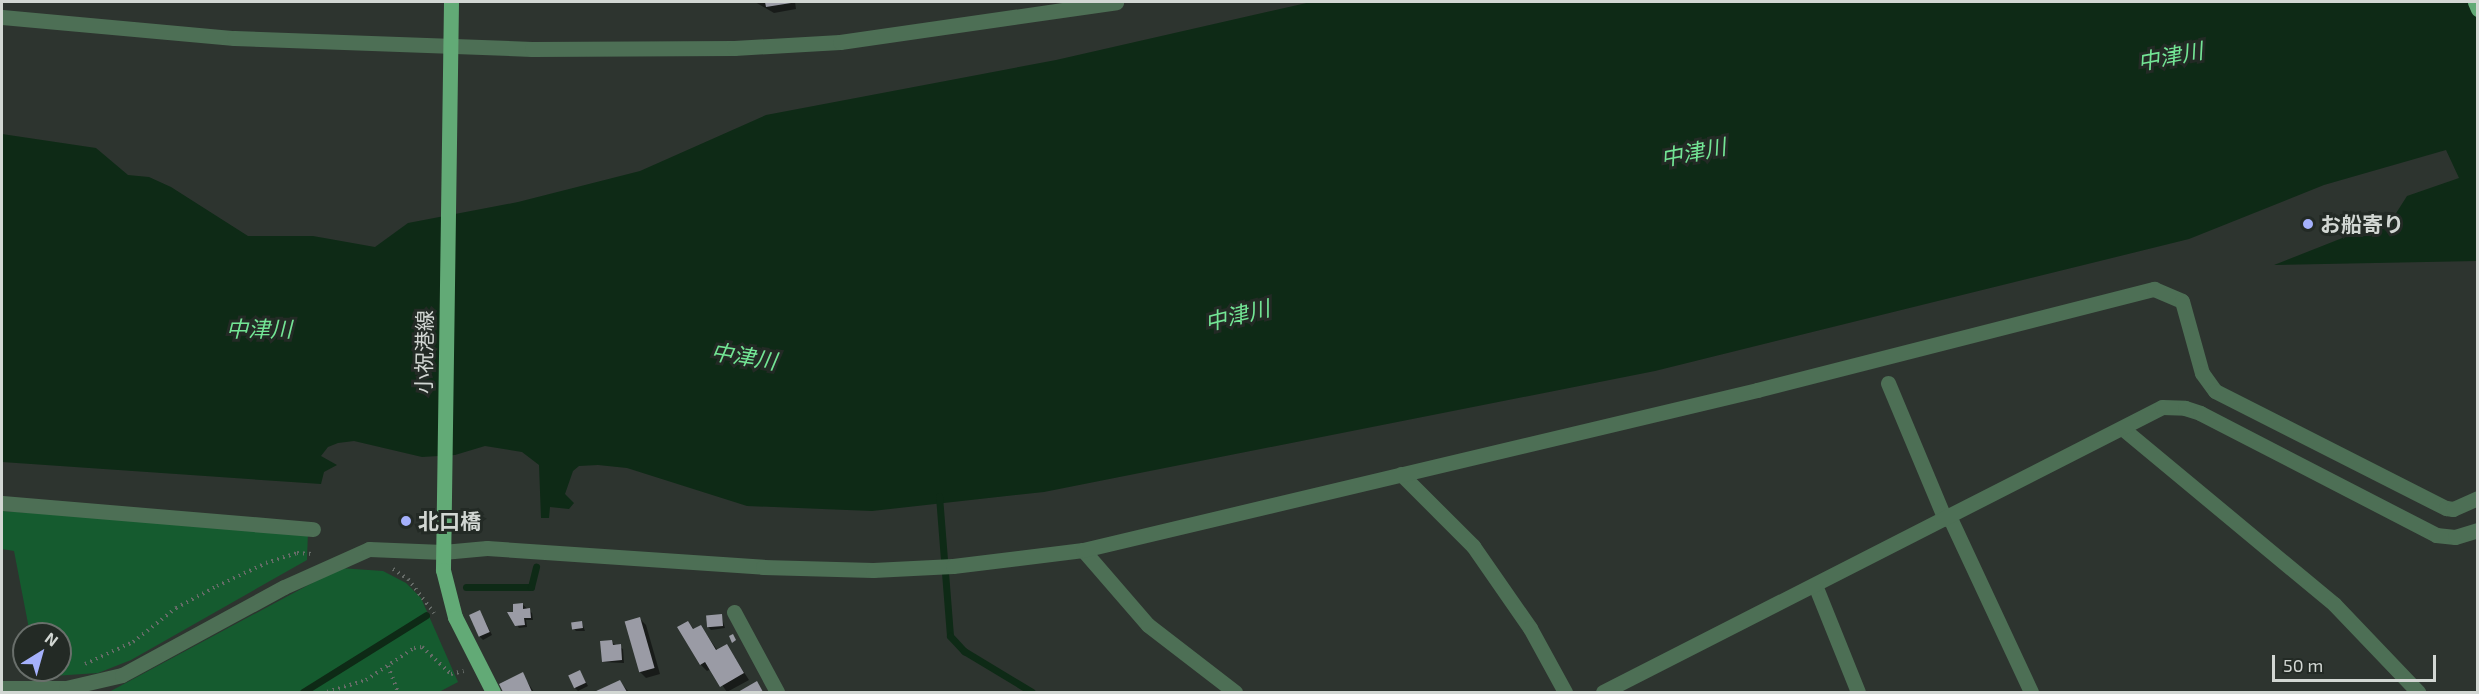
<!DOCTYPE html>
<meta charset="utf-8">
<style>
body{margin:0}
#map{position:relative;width:2479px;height:694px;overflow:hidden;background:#2d342f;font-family:"Exo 2","Noto Sans JP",sans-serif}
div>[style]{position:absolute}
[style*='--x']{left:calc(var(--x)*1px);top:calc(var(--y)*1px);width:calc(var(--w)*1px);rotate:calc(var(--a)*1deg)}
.green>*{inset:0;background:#155b2f}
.water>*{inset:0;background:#0e2a16}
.shadow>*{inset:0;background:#0007}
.stream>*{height:7px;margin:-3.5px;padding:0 3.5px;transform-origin:3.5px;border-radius:3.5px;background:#0e2a16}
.building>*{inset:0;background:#9a9ba5;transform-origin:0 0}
.path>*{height:4px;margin-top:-2px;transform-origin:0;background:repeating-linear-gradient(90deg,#666c68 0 1.5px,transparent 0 6px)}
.minor>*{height:15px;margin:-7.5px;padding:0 7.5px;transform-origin:7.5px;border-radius:7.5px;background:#4d6f55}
.major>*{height:15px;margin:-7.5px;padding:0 7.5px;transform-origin:7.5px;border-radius:7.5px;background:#62aa76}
.dots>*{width:16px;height:16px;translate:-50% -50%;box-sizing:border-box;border:3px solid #232a25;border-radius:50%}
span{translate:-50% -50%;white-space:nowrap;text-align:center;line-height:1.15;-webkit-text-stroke:6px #232a25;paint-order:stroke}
.poi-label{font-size:21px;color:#d2d7d3;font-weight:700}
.left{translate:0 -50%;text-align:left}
.street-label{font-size:21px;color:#d2d7d3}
.water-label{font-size:22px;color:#73e595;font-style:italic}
.frame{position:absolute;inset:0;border:3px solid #d2d7d3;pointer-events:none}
.north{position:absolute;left:12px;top:622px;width:60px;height:60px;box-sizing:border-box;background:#232a25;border:2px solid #696f6b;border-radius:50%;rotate:37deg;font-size:16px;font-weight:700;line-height:24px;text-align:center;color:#d2d7d3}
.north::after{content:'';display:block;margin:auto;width:21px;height:27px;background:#a5b1fc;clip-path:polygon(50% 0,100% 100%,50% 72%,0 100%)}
.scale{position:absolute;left:2272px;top:655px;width:164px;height:27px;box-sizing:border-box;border:3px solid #d2d7d3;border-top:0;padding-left:8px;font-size:18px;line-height:21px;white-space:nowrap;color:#d2d7d3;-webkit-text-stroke:4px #232a25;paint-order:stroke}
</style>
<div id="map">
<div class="green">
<i style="clip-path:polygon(2px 511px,308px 531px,307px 560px,131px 660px,98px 673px,38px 677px,37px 670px,60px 670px,60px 634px,30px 634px,14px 551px,2px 549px)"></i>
<i style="clip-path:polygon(340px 568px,383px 571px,406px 583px,421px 598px,458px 682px,439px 692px,109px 692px)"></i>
</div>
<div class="water">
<i style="clip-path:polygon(1311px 2px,2477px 2px,2477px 261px,2274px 265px,2393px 218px,2407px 196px,2459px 178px,2446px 150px,2324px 185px,2189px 239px,1655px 371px,1044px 492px,872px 511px,747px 506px,627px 468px,598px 465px,579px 466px,573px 471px,565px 494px,574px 503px,569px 509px,550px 507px,549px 518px,541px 518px,539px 465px,522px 452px,485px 446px,455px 455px,422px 457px,354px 441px,338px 443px,328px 447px,321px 456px,337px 465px,324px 472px,321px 484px,2px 462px,2px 134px,96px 148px,128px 175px,149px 177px,171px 187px,248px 236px,313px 236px,375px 247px,408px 223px,518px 202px,640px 171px,766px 115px,1056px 60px)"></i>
</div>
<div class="shadow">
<i style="clip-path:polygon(755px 2px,795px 2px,796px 9px,774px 13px)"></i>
<i style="clip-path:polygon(522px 604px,532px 613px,533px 620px,526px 620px,527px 627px,519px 628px,509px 613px,515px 613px)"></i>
<i style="clip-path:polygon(482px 615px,492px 635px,483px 640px,480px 637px)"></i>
<i style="clip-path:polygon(721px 615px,725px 628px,711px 630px,708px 627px)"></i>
<i style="clip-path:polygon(640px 619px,646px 625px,660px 674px,646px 678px,640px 672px)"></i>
<i style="clip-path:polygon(688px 622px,694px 629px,701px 627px,718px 651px,727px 646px,749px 680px,727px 692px,711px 669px,707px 671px,701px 665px,679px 628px)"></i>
<i style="clip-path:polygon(582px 623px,585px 631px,576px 631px,574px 629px)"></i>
<i style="clip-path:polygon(611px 642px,623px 649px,624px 663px,603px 662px)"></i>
<i style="clip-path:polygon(580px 672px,588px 686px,578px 691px,575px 688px)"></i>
<i style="clip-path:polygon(522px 674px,534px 692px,504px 691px)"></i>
<i style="clip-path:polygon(620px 682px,629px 692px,597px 692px)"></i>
</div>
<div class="stream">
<i style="--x:939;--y:496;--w:140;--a:85.5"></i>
<i style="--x:950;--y:636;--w:21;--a:47"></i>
<i style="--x:964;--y:651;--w:79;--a:31.1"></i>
<i style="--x:466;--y:587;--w:65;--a:0"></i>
<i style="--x:531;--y:587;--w:21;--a:-76"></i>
<i style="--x:303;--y:692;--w:145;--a:-32"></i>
</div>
<div class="building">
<i style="clip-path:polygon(765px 2px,791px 2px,791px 3px,766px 7px)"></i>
<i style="clip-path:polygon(523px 603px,523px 609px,530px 608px,531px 618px,524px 618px,525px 625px,515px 626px,507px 612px,513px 612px,513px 604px)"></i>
<i style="left:480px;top:610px;width:24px;height:12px;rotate:66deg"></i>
<i style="left:722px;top:614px;width:12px;height:16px;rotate:85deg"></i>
<i style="left:640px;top:617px;width:53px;height:16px;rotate:74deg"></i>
<i style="left:582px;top:621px;width:7px;height:11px;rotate:82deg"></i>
<i style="clip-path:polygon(688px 621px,693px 629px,701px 625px,716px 650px,727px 644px,744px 673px,720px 687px,705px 662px,700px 665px,677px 627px)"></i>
<i style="clip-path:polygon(733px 634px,736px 640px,732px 643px,729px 636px)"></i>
<i style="clip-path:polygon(612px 640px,613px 645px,621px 644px,622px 660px,602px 662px,600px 641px)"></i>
<i style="left:580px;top:670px;width:14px;height:13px;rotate:65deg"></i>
<i style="clip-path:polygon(523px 672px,532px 692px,503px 692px,499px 684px)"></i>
<i style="clip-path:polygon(620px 680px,627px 692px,594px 692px)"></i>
<i style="clip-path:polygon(757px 681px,763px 692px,738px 692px)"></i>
</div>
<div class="path">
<i style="--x:393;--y:569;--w:18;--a:34"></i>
<i style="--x:408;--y:579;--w:43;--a:52.6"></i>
<i style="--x:85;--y:664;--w:53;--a:-24.6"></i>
<i style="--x:133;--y:642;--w:55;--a:-38.3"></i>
<i style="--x:176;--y:608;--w:47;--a:-28.2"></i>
<i style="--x:217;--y:586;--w:54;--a:-25.1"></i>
<i style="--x:266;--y:563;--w:33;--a:-18"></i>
<i style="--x:297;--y:553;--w:15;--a:4"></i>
<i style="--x:388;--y:666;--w:28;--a:69"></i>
<i style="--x:327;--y:692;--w:41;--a:-17.1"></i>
<i style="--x:366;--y:680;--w:58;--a:-33.7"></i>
<i style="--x:414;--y:648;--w:8;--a:-7"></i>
<i style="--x:422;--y:647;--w:40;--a:43"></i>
<i style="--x:451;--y:674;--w:13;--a:-13"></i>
</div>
<div class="minor">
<i style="--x:2;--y:17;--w:233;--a:5.2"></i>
<i style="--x:234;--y:38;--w:298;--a:2.1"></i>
<i style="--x:532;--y:49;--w:202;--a:-0.3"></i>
<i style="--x:734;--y:48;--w:106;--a:-3.2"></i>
<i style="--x:840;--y:42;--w:279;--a:-8.2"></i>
<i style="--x:1888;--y:383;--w:147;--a:67.3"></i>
<i style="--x:2122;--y:428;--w:276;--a:39.7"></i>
<i style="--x:2334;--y:604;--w:122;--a:46.3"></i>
<i style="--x:1401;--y:474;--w:102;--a:45"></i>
<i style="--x:1473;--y:546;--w:100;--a:55.2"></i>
<i style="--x:1530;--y:628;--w:73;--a:61.3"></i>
<i style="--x:2;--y:503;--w:312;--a:4.8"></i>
<i style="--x:1949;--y:516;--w:194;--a:65"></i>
<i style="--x:1083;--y:550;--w:99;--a:49.1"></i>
<i style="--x:1148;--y:625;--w:110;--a:37.6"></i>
<i style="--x:1815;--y:585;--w:115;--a:68.1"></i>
<i style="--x:734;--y:612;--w:91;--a:61.7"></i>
<i style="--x:2;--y:688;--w:64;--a:0"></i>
<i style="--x:66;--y:688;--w:57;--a:-13.1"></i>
<i style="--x:122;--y:675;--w:184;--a:-28.5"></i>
<i style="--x:284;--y:587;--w:93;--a:-24.1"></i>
<i style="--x:369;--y:549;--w:74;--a:2.3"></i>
<i style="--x:443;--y:552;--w:44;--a:-5.2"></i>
<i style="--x:487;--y:548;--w:277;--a:3.9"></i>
<i style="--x:763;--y:567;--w:110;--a:1.6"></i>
<i style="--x:873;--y:570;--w:80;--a:-2.9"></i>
<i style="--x:953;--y:566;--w:131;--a:-7"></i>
<i style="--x:1083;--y:550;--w:693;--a:-13.35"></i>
<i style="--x:1757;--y:390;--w:410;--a:-14.3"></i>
<i style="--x:2154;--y:289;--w:30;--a:23"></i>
<i style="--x:2182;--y:301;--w:75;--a:74.5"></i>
<i style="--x:2202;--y:373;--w:22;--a:54"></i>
<i style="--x:2215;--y:391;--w:259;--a:26.9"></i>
<i style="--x:2446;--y:508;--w:7;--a:8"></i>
<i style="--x:2453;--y:509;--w:27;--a:-24"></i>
<i style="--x:1603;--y:692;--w:627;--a:-27.01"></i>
<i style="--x:2162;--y:407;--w:23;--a:2"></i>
<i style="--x:2185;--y:408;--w:16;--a:18"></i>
<i style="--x:2200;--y:413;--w:266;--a:27.3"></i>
<i style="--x:2436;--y:535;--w:19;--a:6"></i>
<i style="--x:2455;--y:537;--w:24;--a:-17"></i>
</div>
<div class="major">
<i style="--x:451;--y:2;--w:568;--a:90.81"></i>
<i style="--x:443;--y:570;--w:49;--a:75.7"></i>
<i style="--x:455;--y:617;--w:84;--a:63.1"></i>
<i style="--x:2475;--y:2;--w:8;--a:67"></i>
</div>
<div class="dots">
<i style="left:2308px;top:224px;background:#a5b1fc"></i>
<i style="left:406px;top:521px;background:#a5b1fc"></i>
</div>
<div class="poi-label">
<span class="left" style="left:2320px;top:224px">お船寄り</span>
<span class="left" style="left:418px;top:521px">北口橋</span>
</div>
<div class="street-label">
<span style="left:424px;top:352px;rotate:-89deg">小祝港線</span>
</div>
<div class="water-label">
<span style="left:2170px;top:56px;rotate:-11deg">中津川</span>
<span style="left:1693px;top:152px;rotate:-11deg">中津川</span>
<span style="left:1237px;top:315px;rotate:-14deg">中津川</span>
<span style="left:259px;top:329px">中津川</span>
<span style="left:744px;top:356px;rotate:9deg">中津川</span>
</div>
<div class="frame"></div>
<div class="north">N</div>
<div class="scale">50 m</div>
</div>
